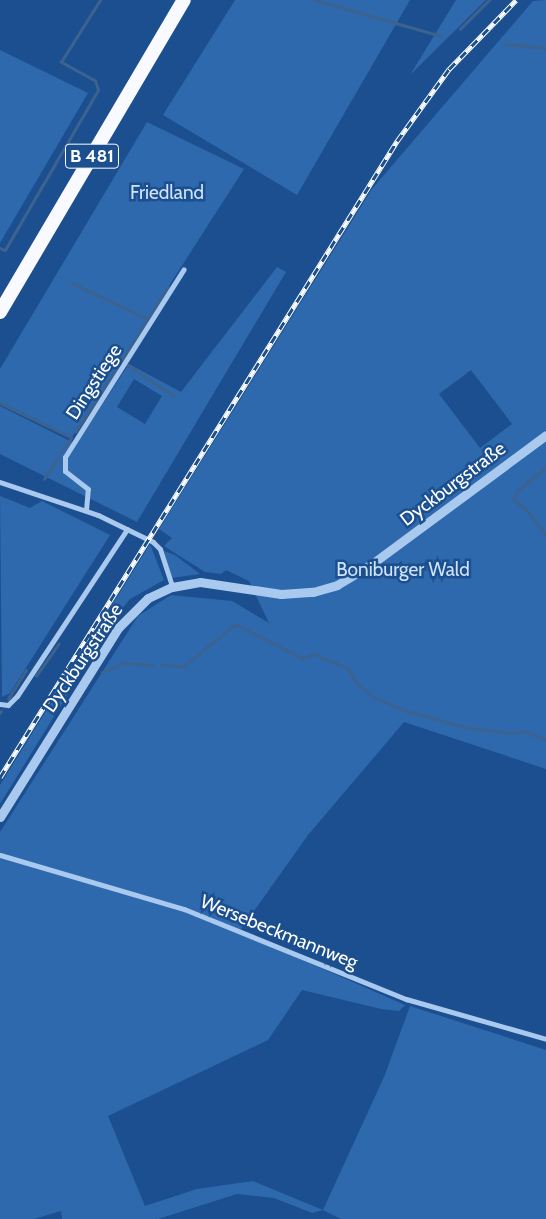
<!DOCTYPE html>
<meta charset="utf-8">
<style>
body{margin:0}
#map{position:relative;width:546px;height:1219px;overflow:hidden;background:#1b4f8f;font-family:Cabin,sans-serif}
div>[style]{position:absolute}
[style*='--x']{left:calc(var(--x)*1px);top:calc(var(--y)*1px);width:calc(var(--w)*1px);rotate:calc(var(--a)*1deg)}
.green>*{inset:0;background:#2e69ad}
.stream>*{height:2.5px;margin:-1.25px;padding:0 1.25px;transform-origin:1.25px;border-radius:1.25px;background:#3c6290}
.minor>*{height:5px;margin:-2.5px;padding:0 2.5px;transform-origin:2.5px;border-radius:2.5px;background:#a9c9ee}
.tertiary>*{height:9px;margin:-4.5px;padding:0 4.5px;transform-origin:4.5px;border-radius:4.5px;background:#a9c9ee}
.trunk>*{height:14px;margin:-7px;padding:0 7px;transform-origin:7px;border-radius:7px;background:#f8faff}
.rail>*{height:4.5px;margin-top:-2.25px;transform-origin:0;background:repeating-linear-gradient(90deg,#1b4f8f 0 8px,#fff 0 16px);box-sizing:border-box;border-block:1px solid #fff}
span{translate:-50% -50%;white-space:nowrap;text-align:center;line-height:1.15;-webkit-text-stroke:5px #1b4f8f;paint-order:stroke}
.shield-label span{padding:1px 4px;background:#1b4f8f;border:1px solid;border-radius:4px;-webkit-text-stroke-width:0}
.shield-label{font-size:18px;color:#fff;font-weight:700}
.park-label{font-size:19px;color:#cfe3fa}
.street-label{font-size:19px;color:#fff}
</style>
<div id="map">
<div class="green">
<i style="clip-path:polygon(235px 0,410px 0,297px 195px,163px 115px)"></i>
<i style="clip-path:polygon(456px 0,486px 0,410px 75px)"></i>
<i style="clip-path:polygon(evenodd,546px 0,546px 769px,404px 722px,308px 835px,239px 932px,405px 1005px,399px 1011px,381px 1009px,302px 990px,268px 1040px,108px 1116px,145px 1206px,197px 1189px,253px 1181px,323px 1210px,384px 1077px,410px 1006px,546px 1050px,546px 1219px,341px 1219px,323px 1210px,312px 1213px,274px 1198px,237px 1194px,158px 1219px,62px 1219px,61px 1211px,34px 1219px,0 1219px,0 832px,138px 616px,171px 595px,232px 601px,269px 623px,249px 581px,226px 570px,221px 574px,205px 572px,164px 546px,172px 538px,159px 529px,372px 189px,533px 1px,546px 0,471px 370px,512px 424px,480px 448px,439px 394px,471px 370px)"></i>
<i style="clip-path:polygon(0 50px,88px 93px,0 243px)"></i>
<i style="clip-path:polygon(147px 122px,244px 169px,72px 437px,0 402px,0 369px)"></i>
<i style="clip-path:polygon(evenodd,277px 267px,286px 272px,137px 522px,0 454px,0 406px,76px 444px,129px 364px,181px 392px,277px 267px,134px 379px,162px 396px,145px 424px,117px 407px,134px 379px)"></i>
<i style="clip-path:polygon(0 496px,30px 508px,42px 501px,110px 535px,10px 693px,2px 697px)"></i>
<i style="clip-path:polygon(150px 544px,164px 580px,130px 599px,116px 616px,0 804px,0 785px)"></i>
<i style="clip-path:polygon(164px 551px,175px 555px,200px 574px,172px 578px)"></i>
</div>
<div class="stream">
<i style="--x:315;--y:0;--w:131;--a:15.9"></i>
<i style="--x:460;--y:29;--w:41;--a:-45"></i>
<i style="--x:505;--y:44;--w:41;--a:5.6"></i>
<i style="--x:0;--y:248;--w:5;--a:22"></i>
<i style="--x:5;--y:250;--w:185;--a:-59.8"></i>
<i style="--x:98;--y:90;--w:9;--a:-108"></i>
<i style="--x:95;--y:81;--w:39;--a:-151"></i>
<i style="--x:61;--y:62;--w:73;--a:-57.8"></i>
<i style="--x:72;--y:283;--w:84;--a:25.3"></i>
<i style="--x:122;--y:360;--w:86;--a:-57.8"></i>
<i style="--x:128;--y:365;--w:55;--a:34"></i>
<i style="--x:0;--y:403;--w:79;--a:25.6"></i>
<i style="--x:75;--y:432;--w:82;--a:-56.5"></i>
<i style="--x:61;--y:452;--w:17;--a:-54"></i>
<i style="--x:546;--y:468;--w:36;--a:141"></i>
<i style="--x:518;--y:491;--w:10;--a:114"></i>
<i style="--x:514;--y:500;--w:15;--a:37"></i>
<i style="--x:526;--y:509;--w:33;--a:52"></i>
<i style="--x:44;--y:479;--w:25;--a:-56"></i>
<i style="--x:280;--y:647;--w:25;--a:27"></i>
<i style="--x:302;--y:658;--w:13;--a:-18"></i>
<i style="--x:314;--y:654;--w:37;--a:22"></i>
<i style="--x:348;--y:668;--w:16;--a:60"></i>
<i style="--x:356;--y:682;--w:25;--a:40"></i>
<i style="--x:375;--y:698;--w:35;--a:22"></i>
<i style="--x:407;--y:711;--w:64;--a:15.3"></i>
<i style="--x:469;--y:728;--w:43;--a:6.6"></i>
<i style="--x:512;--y:733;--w:11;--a:-10"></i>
<i style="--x:523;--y:731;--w:24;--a:19"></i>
<i style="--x:162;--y:665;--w:22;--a:3"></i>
<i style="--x:184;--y:666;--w:63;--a:-39.2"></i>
<i style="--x:233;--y:626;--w:5;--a:-11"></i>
<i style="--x:238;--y:625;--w:46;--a:27.1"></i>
<i style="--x:102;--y:672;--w:23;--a:-23"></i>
<i style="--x:123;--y:663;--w:31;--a:4"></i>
<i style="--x:36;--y:676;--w:39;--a:-55"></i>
<i style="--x:8;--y:699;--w:34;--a:-58"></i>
<i style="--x:0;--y:713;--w:2;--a:-63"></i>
</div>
<div class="minor">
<i style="--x:0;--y:482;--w:103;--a:18.6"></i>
<i style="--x:98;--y:515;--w:61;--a:26.1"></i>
<i style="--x:153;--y:542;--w:10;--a:45"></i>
<i style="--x:160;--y:549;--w:40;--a:72"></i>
<i style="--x:86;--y:510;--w:21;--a:-85"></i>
<i style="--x:88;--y:489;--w:29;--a:-142"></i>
<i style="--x:65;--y:471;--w:14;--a:-90"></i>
<i style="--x:65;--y:457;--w:222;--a:-57.7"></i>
<i style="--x:0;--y:704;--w:8;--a:7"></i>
<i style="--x:8;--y:705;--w:13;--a:-45"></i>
<i style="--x:17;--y:696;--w:200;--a:-56.6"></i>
<i style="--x:0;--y:855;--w:192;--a:16.4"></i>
<i style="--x:184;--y:909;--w:240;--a:22.1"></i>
<i style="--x:406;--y:999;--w:146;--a:15.9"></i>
</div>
<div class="tertiary">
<i style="--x:0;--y:817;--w:223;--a:-58"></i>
<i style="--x:118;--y:628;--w:42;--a:-45"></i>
<i style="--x:148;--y:598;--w:26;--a:-25"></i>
<i style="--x:172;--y:587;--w:28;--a:-10"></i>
<i style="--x:200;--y:582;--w:82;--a:8.4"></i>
<i style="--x:281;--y:594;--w:32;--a:-4"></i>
<i style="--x:313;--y:592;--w:25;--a:-16"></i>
<i style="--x:337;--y:585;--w:37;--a:-31"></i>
<i style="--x:369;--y:566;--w:220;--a:-36.5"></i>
</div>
<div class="trunk">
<i style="--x:0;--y:312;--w:362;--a:-59.5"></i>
</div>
<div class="rail">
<i style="--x:0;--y:777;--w:750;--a:-58.03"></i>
<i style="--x:397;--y:141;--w:89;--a:-54.2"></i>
<i style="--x:449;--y:69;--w:96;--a:-45.8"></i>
</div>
<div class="shield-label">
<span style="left:92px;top:156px">B 481</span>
</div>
<div class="park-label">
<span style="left:167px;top:193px">Friedland</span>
<span style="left:403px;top:570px">Boniburger Wald</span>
</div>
<div class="street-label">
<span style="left:94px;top:382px;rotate:-57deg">Dingstiege</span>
<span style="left:453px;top:484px;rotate:-37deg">Dyckburgstraße</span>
<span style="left:83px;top:658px;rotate:-56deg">Dyckburgstraße</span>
<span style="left:279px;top:932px;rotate:22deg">Wersebeckmannweg</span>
</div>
</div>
